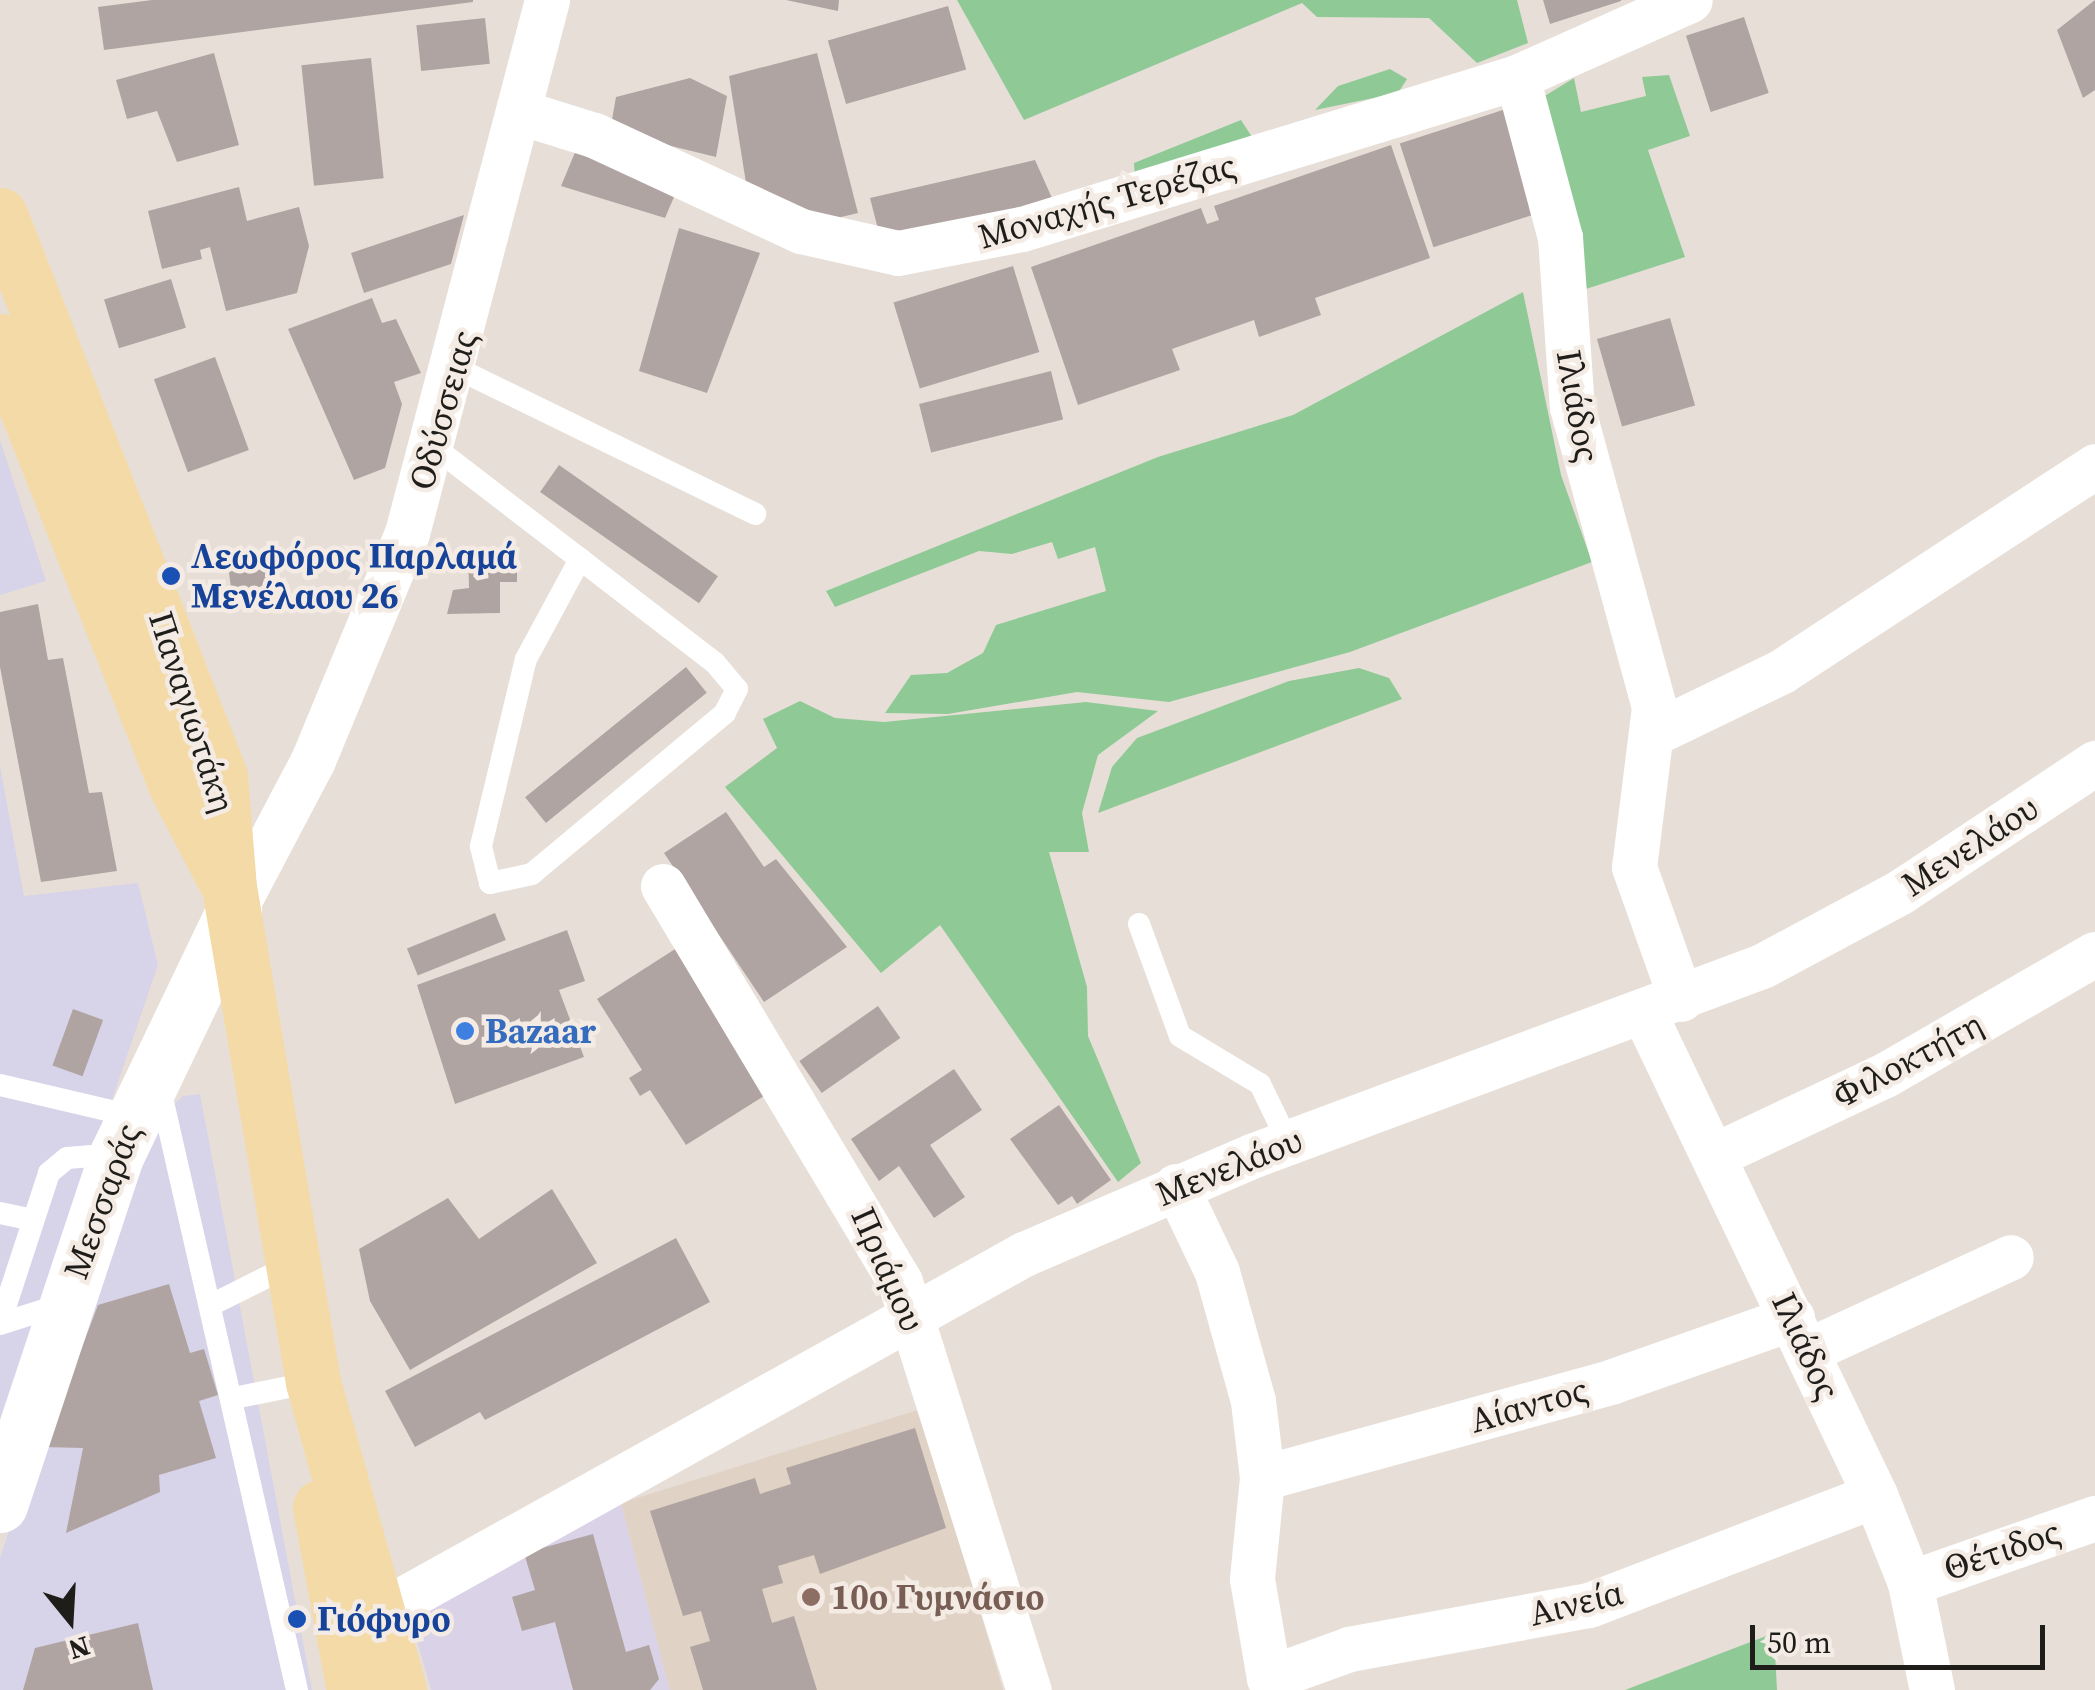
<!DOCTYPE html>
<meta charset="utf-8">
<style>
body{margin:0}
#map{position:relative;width:2095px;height:1690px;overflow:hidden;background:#e7dfd7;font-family:"Source Serif 4",serif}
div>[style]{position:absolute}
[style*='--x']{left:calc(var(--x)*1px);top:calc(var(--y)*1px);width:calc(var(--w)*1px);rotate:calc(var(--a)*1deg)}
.commercial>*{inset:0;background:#dad2e7}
.industrial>*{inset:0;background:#d7d3e9}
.built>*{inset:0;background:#e0d2c5}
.green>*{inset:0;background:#8fc996}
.building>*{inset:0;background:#afa4a1;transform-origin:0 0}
.service>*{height:22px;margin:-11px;padding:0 11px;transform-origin:11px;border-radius:11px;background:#fff}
.minor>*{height:45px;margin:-22.5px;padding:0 22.5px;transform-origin:22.5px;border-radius:22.5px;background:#fff}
.tertiary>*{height:55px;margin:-27.5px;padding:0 27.5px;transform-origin:27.5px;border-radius:27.5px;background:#fff}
.primary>*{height:55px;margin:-27.5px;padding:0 27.5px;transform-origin:27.5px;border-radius:27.5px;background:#f3daa7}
.dots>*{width:28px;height:28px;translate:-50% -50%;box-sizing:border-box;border:5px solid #f4ece4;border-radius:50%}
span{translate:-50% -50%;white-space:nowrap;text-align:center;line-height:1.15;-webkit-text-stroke:9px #f4ece4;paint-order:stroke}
.street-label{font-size:35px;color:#1f1d1a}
.transit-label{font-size:35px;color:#164399;font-weight:700}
.left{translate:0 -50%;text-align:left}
.shop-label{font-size:35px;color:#366cbe;font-weight:700}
.education-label{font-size:35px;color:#785e54;font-weight:700}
.north{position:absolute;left:20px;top:1570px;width:100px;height:100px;-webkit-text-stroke:8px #f4ece4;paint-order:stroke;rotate:162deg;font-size:28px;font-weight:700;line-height:40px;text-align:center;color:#1f1d1a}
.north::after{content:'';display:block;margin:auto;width:35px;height:45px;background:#1f1d1a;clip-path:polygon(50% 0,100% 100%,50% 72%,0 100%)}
.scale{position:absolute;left:1750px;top:1625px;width:295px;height:45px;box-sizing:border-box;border:5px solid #1f1d1a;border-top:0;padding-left:12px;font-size:30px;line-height:35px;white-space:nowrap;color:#1f1d1a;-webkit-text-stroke:8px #f4ece4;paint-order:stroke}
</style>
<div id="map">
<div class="commercial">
<i style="clip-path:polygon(621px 1503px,670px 1690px,431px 1690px,411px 1619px)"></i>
</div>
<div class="industrial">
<i style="clip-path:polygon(0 440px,46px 581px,0 595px)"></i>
<i style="clip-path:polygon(0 766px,24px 896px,138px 883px,158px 965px,0 1428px)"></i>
<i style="clip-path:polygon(200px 1094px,312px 1690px,0 1690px,0 1558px,141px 1134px,183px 1096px)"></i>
</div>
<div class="built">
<i style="clip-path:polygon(921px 1409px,1003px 1690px,670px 1690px,621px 1503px)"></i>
</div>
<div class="green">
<i style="clip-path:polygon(957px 0,1517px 0,1528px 43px,1477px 63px,1429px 18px,1317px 17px,1302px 3px,1024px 120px)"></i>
<i style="clip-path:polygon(1390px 69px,1407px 79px,1398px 93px,1315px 110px,1338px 86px)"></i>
<i style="clip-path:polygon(1669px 75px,1690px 136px,1648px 150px,1685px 257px,1586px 289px,1543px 97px,1574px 78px,1581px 112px,1646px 96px,1642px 77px)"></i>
<i style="clip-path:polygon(1241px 120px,1252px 137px,1135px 178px,1134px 163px)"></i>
<i style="clip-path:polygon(1523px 292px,1561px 475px,1592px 562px,1350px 652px,1169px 702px,1077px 692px,948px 714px,885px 713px,911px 675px,947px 673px,983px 653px,996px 625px,1106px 591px,1095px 547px,1058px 559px,1052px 542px,1012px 554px,979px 551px,835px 607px,826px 591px,1158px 457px,1293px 415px)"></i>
<i style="clip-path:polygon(1359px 668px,1389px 678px,1402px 699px,1098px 813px,1112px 767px,1137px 738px,1289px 681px)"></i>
<i style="clip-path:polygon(800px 701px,835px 718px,884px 722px,1086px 702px,1158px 711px,1098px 755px,1082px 813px,1089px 852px,1049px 852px,1087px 987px,1088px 1036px,1141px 1163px,1118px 1182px,940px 925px,881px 973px,725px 787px,777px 748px,763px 719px)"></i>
<i style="clip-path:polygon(1774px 1633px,1777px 1690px,1625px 1690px)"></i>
</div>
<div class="building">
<i style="clip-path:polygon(152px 0,473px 0,473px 2px,104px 50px,98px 7px)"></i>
<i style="clip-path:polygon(786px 0,839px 0,838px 11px)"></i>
<i style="clip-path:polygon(1543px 0,1621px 0,1621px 1px,1550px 24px)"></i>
<i style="clip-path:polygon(2095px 0,2095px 90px,2083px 98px,2057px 30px)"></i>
<i style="left:948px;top:6px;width:66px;height:125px;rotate:74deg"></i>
<i style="left:1744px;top:17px;width:80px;height:61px;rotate:72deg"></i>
<i style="left:485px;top:18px;width:46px;height:69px;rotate:84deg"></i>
<i style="clip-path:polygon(214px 53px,239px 145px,177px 162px,157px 111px,127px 119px,116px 80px)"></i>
<i style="clip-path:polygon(817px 53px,858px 213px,820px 222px,746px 183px,729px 76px)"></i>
<i style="left:371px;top:58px;width:121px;height:70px;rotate:84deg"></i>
<i style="clip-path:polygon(690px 78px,727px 96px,716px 157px,610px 131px,616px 97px)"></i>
<i style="left:1512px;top:107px;width:109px;height:118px;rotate:72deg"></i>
<i style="clip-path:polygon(1391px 145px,1430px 258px,1315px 298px,1321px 315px,1259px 337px,1254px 320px,1172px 349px,1180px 370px,1078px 405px,1031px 267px,1201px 208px,1207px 224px,1219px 220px,1214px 206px)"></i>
<i style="clip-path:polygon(576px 150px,677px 190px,665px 218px,561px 186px)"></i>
<i style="clip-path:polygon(1035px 160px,1056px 207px,880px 237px,870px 198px)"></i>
<i style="clip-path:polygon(239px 187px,247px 221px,299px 207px,309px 246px,297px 293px,226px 311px,210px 247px,200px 250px,202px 259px,162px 269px,148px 211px)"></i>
<i style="clip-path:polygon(464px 215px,451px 264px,364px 293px,351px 253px)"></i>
<i style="clip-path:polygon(679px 228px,760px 253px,707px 393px,639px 371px)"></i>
<i style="left:1013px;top:266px;width:90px;height:125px;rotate:73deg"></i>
<i style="left:171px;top:279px;width:51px;height:70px;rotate:73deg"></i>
<i style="clip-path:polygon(372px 298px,382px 323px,396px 319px,421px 373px,394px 382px,402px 404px,385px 468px,354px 480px,288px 329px)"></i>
<i style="left:1670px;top:318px;width:91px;height:76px;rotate:74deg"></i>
<i style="left:215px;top:357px;width:99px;height:65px;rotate:70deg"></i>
<i style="left:1051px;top:371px;width:50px;height:136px;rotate:76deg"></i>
<i style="left:559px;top:465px;width:194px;height:33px;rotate:35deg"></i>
<i style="clip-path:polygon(517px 550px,517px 582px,500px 582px,500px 613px,447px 614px,453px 590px,469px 588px,468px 551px)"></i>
<i style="left:271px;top:556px;width:29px;height:44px;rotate:82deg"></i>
<i style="clip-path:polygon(38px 604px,48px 660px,63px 658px,89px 793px,102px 792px,117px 871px,41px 882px,0 667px,0 612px)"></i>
<i style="left:686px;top:667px;width:33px;height:207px;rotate:51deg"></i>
<i style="clip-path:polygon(726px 812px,764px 867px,776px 859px,847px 947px,764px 1002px,664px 853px)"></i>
<i style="left:495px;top:913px;width:29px;height:95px;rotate:68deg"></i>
<i style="clip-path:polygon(567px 930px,585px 981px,559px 990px,584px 1057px,455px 1104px,417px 985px)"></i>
<i style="clip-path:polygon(683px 944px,775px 1089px,686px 1145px,650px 1090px,640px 1096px,629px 1078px,642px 1070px,597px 999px)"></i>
<i style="left:878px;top:1006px;width:39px;height:96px;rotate:55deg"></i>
<i style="left:73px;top:1009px;width:32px;height:60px;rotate:20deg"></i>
<i style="clip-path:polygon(954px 1069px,982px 1110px,930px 1145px,965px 1197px,934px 1218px,899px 1166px,879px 1181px,851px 1139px)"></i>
<i style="clip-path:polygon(1059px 1105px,1111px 1180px,1077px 1204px,1072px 1196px,1058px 1205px,1010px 1139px)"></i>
<i style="clip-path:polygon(552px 1189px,597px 1263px,410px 1370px,370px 1301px,359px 1249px,448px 1198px,479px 1239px)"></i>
<i style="clip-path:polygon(676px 1238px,710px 1302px,485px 1420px,480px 1412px,415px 1447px,385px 1391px)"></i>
<i style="clip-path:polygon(169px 1284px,190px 1353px,204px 1349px,218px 1395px,199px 1401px,216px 1458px,159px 1475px,160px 1492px,66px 1533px,83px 1448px,44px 1447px,98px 1305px)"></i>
<i style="clip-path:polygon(915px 1428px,946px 1528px,820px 1574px,814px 1555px,778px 1566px,783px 1583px,762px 1589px,772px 1623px,794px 1616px,817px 1690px,703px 1690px,690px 1647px,710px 1641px,701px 1611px,683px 1616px,650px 1511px,755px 1478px,760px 1494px,791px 1484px,786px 1468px)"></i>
<i style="clip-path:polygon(593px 1534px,626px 1652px,649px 1645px,659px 1679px,650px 1690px,573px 1690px,555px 1622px,522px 1631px,512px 1597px,535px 1590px,524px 1553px)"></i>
<i style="clip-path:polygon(138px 1623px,153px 1690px,23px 1690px,35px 1648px)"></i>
</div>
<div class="service">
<i style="--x:456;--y:368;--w:333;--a:26"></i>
<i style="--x:434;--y:447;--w:184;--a:37.5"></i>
<i style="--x:580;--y:559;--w:170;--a:37.6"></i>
<i style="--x:715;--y:663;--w:34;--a:50"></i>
<i style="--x:737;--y:689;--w:27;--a:117"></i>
<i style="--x:725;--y:713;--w:251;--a:140.2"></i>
<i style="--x:532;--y:874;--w:43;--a:167.9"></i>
<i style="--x:490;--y:883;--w:38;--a:-104"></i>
<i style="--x:481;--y:846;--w:192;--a:-76.5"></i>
<i style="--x:526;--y:659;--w:114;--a:-61.6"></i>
<i style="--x:1139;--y:924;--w:119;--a:69.9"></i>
<i style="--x:1180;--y:1036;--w:93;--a:31"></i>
<i style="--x:1260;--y:1084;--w:64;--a:64.2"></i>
<i style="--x:0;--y:1085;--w:136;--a:13.2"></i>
<i style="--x:160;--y:1089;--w:616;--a:77.16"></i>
<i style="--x:0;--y:1213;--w:34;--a:12"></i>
<i style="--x:213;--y:1304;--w:87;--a:-26.6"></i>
<i style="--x:0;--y:1323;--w:158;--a:-71.9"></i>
<i style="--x:49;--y:1173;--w:23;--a:-40"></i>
<i style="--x:67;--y:1158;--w:50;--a:-4.6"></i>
<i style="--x:0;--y:1324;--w:66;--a:-17.6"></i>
<i style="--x:234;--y:1398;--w:81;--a:-11.4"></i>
</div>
<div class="minor">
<i style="--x:1517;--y:77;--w:166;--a:75"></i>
<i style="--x:1560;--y:237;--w:170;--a:86"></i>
<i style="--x:1572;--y:407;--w:311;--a:74.7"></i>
<i style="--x:1654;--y:707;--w:161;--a:97.1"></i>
<i style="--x:1634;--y:867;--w:140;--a:70.4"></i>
<i style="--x:523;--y:113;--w:74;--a:17.2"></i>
<i style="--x:594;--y:135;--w:228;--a:24.9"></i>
<i style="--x:801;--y:231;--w:99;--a:12.8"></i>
<i style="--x:898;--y:253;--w:126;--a:-11"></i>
<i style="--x:1022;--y:229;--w:518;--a:-17.07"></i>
<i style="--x:1517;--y:77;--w:189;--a:-24"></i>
<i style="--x:1654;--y:733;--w:142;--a:-25.8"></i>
<i style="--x:1782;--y:671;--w:374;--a:-33.2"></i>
<i style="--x:663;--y:886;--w:462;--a:59.1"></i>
<i style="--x:900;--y:1282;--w:428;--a:72.5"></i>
<i style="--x:234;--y:910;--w:170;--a:-62.2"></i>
<i style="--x:313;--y:760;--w:246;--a:-67.5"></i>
<i style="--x:407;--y:533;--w:551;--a:-75.28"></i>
<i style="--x:1645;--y:1015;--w:532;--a:64.4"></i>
<i style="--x:1875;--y:1495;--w:95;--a:68.3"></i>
<i style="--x:1910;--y:1583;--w:109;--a:78.4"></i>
<i style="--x:1715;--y:1155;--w:188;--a:-25.2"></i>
<i style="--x:1885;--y:1075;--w:242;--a:-30"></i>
<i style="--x:1176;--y:1186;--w:95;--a:64.5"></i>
<i style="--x:1217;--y:1272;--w:134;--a:74.4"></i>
<i style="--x:1253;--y:1401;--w:78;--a:83.3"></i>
<i style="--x:1262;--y:1478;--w:101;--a:95.7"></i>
<i style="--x:1252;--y:1579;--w:100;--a:80.3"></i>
<i style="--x:1269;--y:1678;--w:85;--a:-19.9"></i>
<i style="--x:1349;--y:1649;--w:244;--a:-10.4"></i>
<i style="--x:1589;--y:1605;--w:306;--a:-21"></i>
<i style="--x:1809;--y:1350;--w:222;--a:-24.7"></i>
<i style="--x:1262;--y:1478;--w:364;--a:-15.4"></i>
<i style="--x:1613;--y:1381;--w:190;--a:-19.4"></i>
<i style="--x:1910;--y:1583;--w:196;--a:-19.4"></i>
<i style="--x:380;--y:1612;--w:737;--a:-29.07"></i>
<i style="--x:1024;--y:1254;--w:250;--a:-23.3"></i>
<i style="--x:1254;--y:1155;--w:542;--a:-20.41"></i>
<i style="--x:1762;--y:966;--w:157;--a:-28.2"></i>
<i style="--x:1900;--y:892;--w:234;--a:-33.5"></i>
</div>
<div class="tertiary">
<i style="--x:0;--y:1505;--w:370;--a:-71.6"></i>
<i style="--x:117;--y:1154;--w:271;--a:-64.4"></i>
</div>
<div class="primary">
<i style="--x:0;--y:215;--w:603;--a:68.59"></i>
<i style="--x:220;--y:776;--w:111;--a:85.4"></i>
<i style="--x:229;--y:887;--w:502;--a:80.37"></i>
<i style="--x:313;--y:1382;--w:320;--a:74.4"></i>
<i style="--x:0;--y:341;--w:476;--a:68.4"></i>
<i style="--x:175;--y:784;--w:108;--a:62.5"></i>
<i style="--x:320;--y:1507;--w:186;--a:79.5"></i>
</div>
<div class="dots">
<i style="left:171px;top:576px;background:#1a4fb4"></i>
<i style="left:465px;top:1031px;background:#3f7fe0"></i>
<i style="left:811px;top:1597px;background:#8d6e63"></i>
<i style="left:297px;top:1619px;background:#1a4fb4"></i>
</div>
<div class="street-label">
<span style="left:1107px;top:201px;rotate:-16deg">Μοναχής Τερέζας</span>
<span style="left:1578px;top:406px;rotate:80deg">Ιλιάδος</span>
<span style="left:443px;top:410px;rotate:-74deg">Οδύσσειας</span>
<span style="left:192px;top:712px;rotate:72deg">Παναγιωτάκη</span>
<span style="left:1970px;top:846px;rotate:-33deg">Μενελάου</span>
<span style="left:1908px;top:1060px;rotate:-28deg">Φιλοκτήτη</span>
<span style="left:1229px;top:1167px;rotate:-22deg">Μενελάου</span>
<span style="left:102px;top:1201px;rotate:-70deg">Μεσσαράς</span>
<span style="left:888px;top:1269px;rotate:66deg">Πριάμου</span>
<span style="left:1806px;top:1346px;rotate:65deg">Ιλιάδος</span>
<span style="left:1529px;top:1405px;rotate:-16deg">Αίαντος</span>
<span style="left:2002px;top:1550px;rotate:-19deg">Θέτιδος</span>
<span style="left:1576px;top:1603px;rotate:-14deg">Αινεία</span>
</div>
<div class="transit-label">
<span class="left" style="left:191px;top:576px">Λεωφόρος Παρλαμά<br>Μενέλαου 26</span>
<span class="left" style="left:317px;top:1619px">Γιόφυρο</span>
</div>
<div class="shop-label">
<span class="left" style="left:485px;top:1031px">Bazaar</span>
</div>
<div class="education-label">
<span class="left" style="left:831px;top:1597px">10ο Γυμνάσιο</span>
</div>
<div class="north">N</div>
<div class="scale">50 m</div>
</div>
